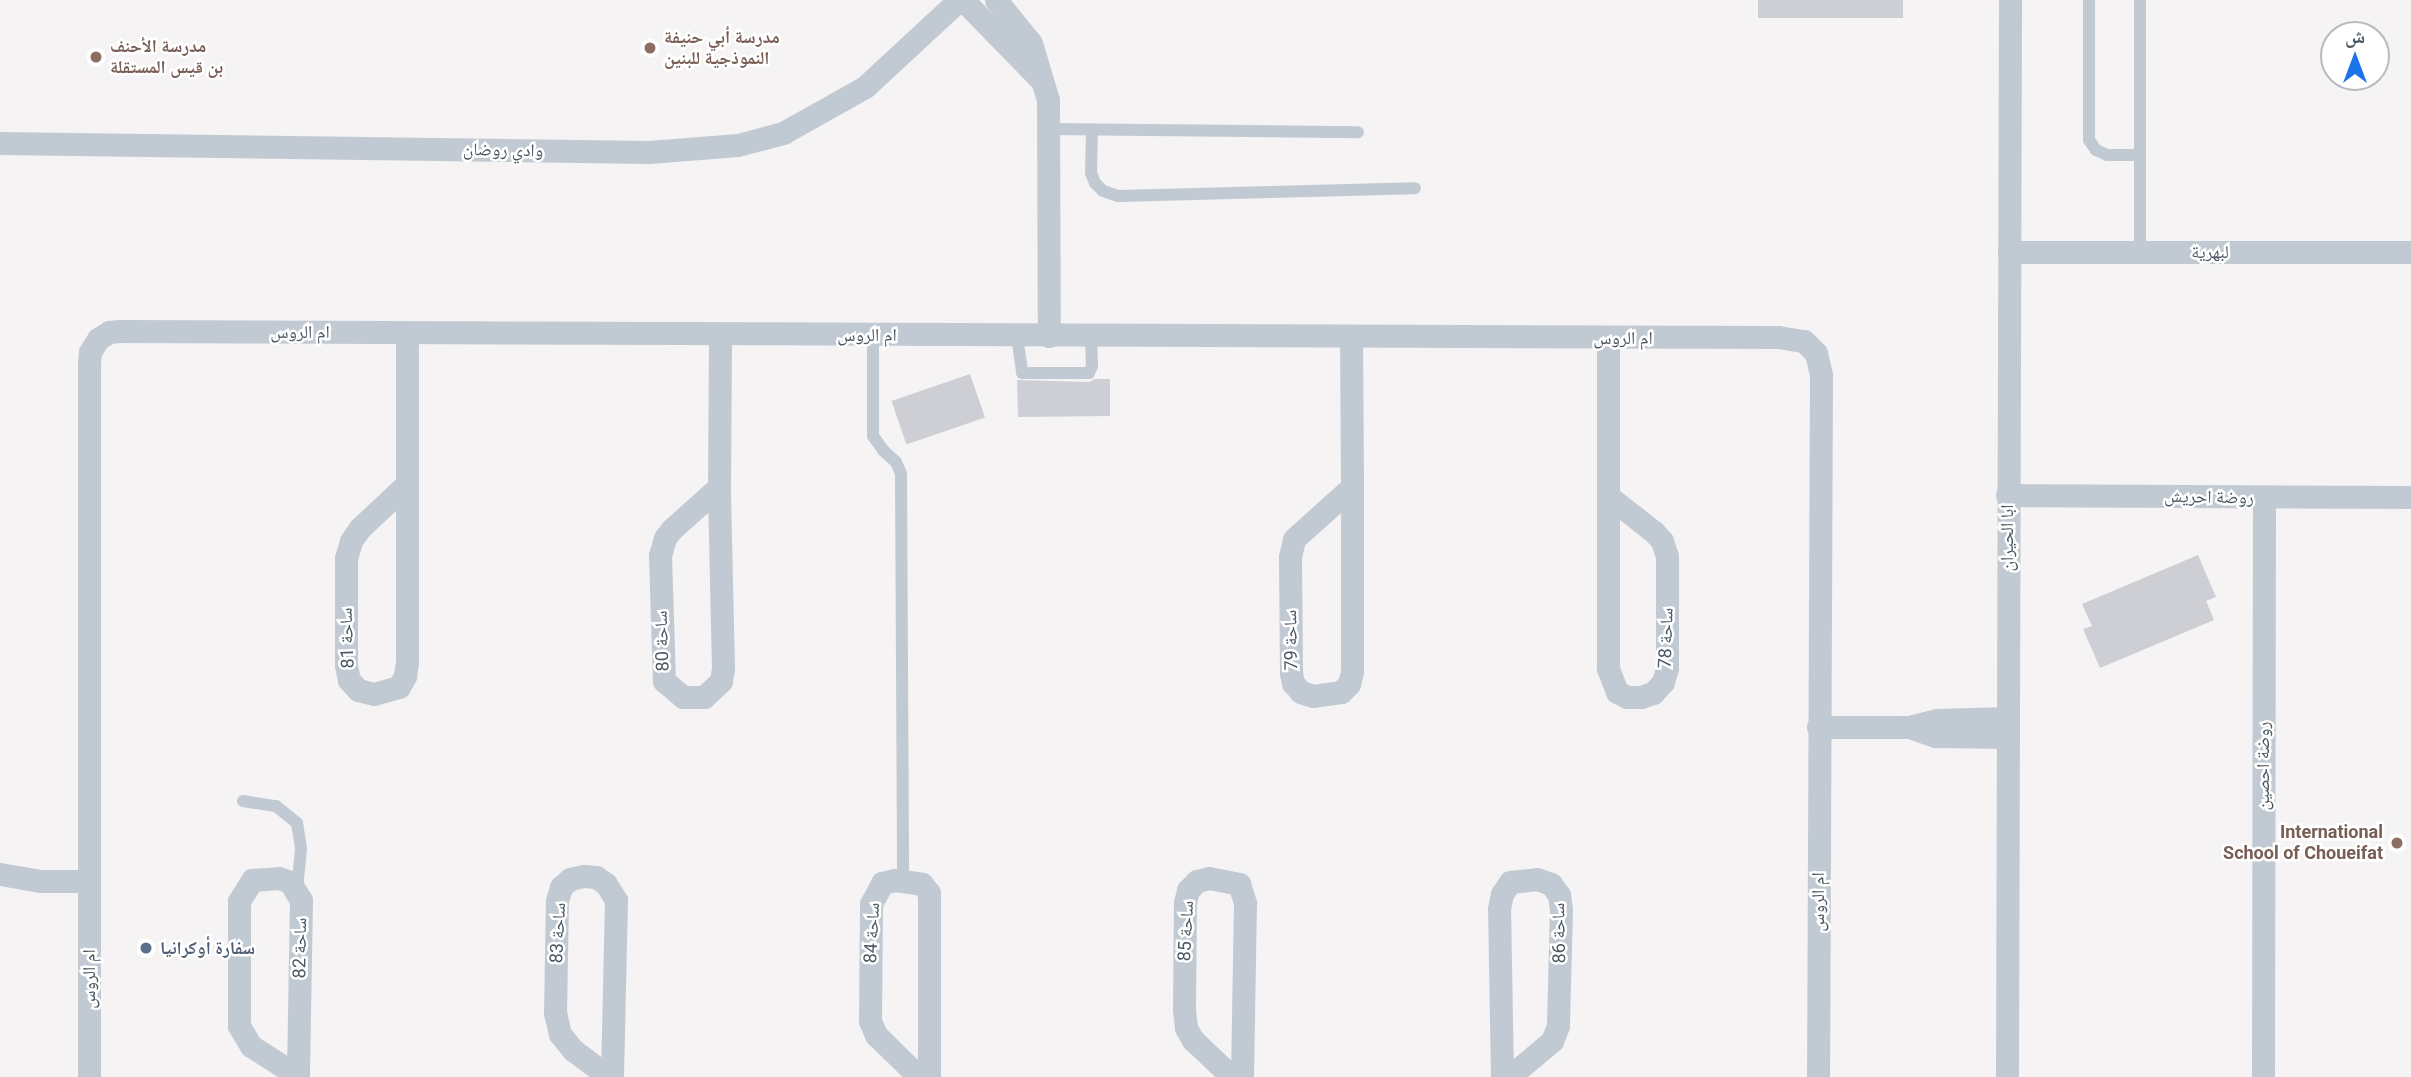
<!DOCTYPE html>
<meta charset="utf-8">
<style>
body{margin:0}
#map{position:relative;width:2411px;height:1077px;overflow:hidden;background:#f5f3f3;font-family:Roboto,"Noto Naskh Arabic",sans-serif}
div>[style]{position:absolute}
[style*='--x']{left:calc(var(--x)*1px);top:calc(var(--y)*1px);width:calc(var(--w)*1px);rotate:calc(var(--a)*1deg)}
.building>*{inset:0;background:#cdcfd5;transform-origin:0 0}
.lane>*{height:12px;margin:-6px;padding:0 6px;transform-origin:6px;border-radius:6px;background:#c1cad2}
.street>*{height:23px;margin:-11.5px;padding:0 11.5px;transform-origin:11.5px;border-radius:11.5px;background:#c1cad2}
.dots>*{width:19px;height:19px;translate:-50% -50%;box-sizing:border-box;border:4px solid #fff;border-radius:50%}
span{translate:-50% -50%;white-space:nowrap;text-align:center;line-height:1.15;-webkit-text-stroke:5px #fff;paint-order:stroke}
.education-label{font-size:18px;color:#785e54;font-weight:700}
.left{translate:0 -50%;text-align:left}
.right{translate:-100% -50%;text-align:right}
.street-label{font-size:18px;color:#4a5661}
.service-label{font-size:18px;color:#4e5e75;font-weight:700}
.north{position:absolute;left:2320px;top:21px;width:70px;height:70px;box-sizing:border-box;background:#fff;border:2px solid #b7bbc0;border-radius:50%;rotate:0deg;font-size:19px;font-weight:700;line-height:28px;text-align:center;color:#4a5661}
.north::after{content:'';display:block;margin:auto;width:24px;height:32px;background:#1a73e8;clip-path:polygon(50% 0,100% 100%,50% 72%,0 100%)}
</style>
<div id="map">
<div class="building">
<i style="left:1758px;top:0;width:145px;height:18px"></i>
<i style="left:970px;top:374px;width:46px;height:83px;rotate:71deg"></i>
<i style="clip-path:polygon(1095px 379px,1110px 379px,1110px 416px,1018px 417px,1017px 380px,1089px 382px)"></i>
<i style="clip-path:polygon(2198px 555px,2216px 597px,2206px 601px,2214px 620px,2100px 668px,2083px 629px,2092px 626px,2082px 604px)"></i>
</div>
<div class="lane">
<i style="--x:2089;--y:0;--w:140;--a:90"></i>
<i style="--x:2089;--y:140;--w:12;--a:55"></i>
<i style="--x:2096;--y:150;--w:12;--a:24"></i>
<i style="--x:2107;--y:155;--w:32;--a:0"></i>
<i style="--x:2140;--y:0;--w:251;--a:90"></i>
<i style="--x:1049;--y:129;--w:309;--a:0.6"></i>
<i style="--x:1092;--y:130;--w:43;--a:91.3"></i>
<i style="--x:1091;--y:173;--w:11;--a:68"></i>
<i style="--x:1095;--y:183;--w:11;--a:45"></i>
<i style="--x:1103;--y:191;--w:16;--a:18"></i>
<i style="--x:1118;--y:196;--w:297;--a:-1.5"></i>
<i style="--x:873;--y:335;--w:101;--a:90"></i>
<i style="--x:873;--y:436;--w:19;--a:54"></i>
<i style="--x:884;--y:451;--w:16;--a:43"></i>
<i style="--x:896;--y:462;--w:13;--a:67"></i>
<i style="--x:901;--y:474;--w:406;--a:89.7"></i>
<i style="--x:1017;--y:336;--w:37;--a:82"></i>
<i style="--x:1022;--y:373;--w:67;--a:0"></i>
<i style="--x:1089;--y:373;--w:8;--a:-67"></i>
<i style="--x:1092;--y:366;--w:30;--a:-92"></i>
<i style="--x:243;--y:801;--w:33;--a:9"></i>
<i style="--x:276;--y:806;--w:27;--a:39"></i>
<i style="--x:297;--y:823;--w:26;--a:81"></i>
<i style="--x:301;--y:849;--w:41;--a:95.6"></i>
</div>
<div class="street">
<i style="--x:963;--y:0;--w:109;--a:45.7"></i>
<i style="--x:996;--y:0;--w:55;--a:50.9"></i>
<i style="--x:1031;--y:43;--w:59;--a:73.4"></i>
<i style="--x:1048;--y:100;--w:236;--a:89.8"></i>
<i style="--x:0;--y:143;--w:649;--a:0.79"></i>
<i style="--x:649;--y:152;--w:89;--a:-4.5"></i>
<i style="--x:738;--y:145;--w:47;--a:-14.9"></i>
<i style="--x:783;--y:133;--w:94;--a:-29.3"></i>
<i style="--x:865;--y:87;--w:128;--a:-42.8"></i>
<i style="--x:2009;--y:252;--w:402;--a:0"></i>
<i style="--x:1351;--y:337;--w:150;--a:89.6"></i>
<i style="--x:1352;--y:487;--w:185;--a:90"></i>
<i style="--x:1352;--y:672;--w:12;--a:104"></i>
<i style="--x:1349;--y:684;--w:11;--a:135"></i>
<i style="--x:1341;--y:692;--w:28;--a:172"></i>
<i style="--x:1313;--y:696;--w:13;--a:-162"></i>
<i style="--x:1301;--y:692;--w:12;--a:-132"></i>
<i style="--x:1293;--y:683;--w:10;--a:-101"></i>
<i style="--x:1291;--y:673;--w:116;--a:-90.5"></i>
<i style="--x:1290;--y:557;--w:18;--a:-77"></i>
<i style="--x:1294;--y:539;--w:78;--a:-41.9"></i>
<i style="--x:407;--y:484;--w:64;--a:136.9"></i>
<i style="--x:360;--y:528;--w:16;--a:125"></i>
<i style="--x:351;--y:541;--w:18;--a:106"></i>
<i style="--x:346;--y:558;--w:107;--a:90"></i>
<i style="--x:346;--y:665;--w:15;--a:79"></i>
<i style="--x:349;--y:680;--w:13;--a:48"></i>
<i style="--x:358;--y:690;--w:16;--a:14"></i>
<i style="--x:374;--y:694;--w:26;--a:-16"></i>
<i style="--x:399;--y:687;--w:13;--a:-61"></i>
<i style="--x:405;--y:676;--w:14;--a:-82"></i>
<i style="--x:407;--y:662;--w:330;--a:-90"></i>
<i style="--x:719;--y:487;--w:63;--a:138.2"></i>
<i style="--x:672;--y:529;--w:11;--a:128"></i>
<i style="--x:665;--y:538;--w:18;--a:106"></i>
<i style="--x:660;--y:555;--w:126;--a:88.2"></i>
<i style="--x:664;--y:681;--w:25;--a:40"></i>
<i style="--x:683;--y:697;--w:21;--a:0"></i>
<i style="--x:704;--y:697;--w:23;--a:-43"></i>
<i style="--x:721;--y:681;--w:12;--a:-81"></i>
<i style="--x:723;--y:669;--w:182;--a:-91.3"></i>
<i style="--x:719;--y:487;--w:152;--a:-89.6"></i>
<i style="--x:2007;--y:495;--w:404;--a:0.3"></i>
<i style="--x:1608;--y:496;--w:58;--a:38"></i>
<i style="--x:1654;--y:532;--w:12;--a:48"></i>
<i style="--x:1662;--y:541;--w:16;--a:72"></i>
<i style="--x:1667;--y:556;--w:112;--a:90"></i>
<i style="--x:1667;--y:668;--w:15;--a:106"></i>
<i style="--x:1663;--y:682;--w:15;--a:132"></i>
<i style="--x:1653;--y:693;--w:13;--a:162"></i>
<i style="--x:1641;--y:697;--w:14;--a:180"></i>
<i style="--x:1627;--y:697;--w:11;--a:-153"></i>
<i style="--x:1617;--y:692;--w:26;--a:-111"></i>
<i style="--x:1608;--y:668;--w:330;--a:-90"></i>
<i style="--x:1818;--y:727;--w:91;--a:0"></i>
<i style="--x:1909;--y:727;--w:29;--a:-14"></i>
<i style="--x:1937;--y:720;--w:71;--a:-1.6"></i>
<i style="--x:1909;--y:727;--w:28;--a:19"></i>
<i style="--x:1935;--y:736;--w:73;--a:0.8"></i>
<i style="--x:0;--y:874;--w:42;--a:9.7"></i>
<i style="--x:41;--y:881;--w:48;--a:0"></i>
<i style="--x:298;--y:1076;--w:56;--a:-147.4"></i>
<i style="--x:251;--y:1046;--w:23;--a:-121"></i>
<i style="--x:239;--y:1026;--w:125;--a:-90"></i>
<i style="--x:239;--y:901;--w:25;--a:-58"></i>
<i style="--x:252;--y:880;--w:27;--a:-4"></i>
<i style="--x:279;--y:878;--w:12;--a:20"></i>
<i style="--x:290;--y:882;--w:21;--a:59"></i>
<i style="--x:301;--y:900;--w:177;--a:91"></i>
<i style="--x:89;--y:1077;--w:714;--a:-90"></i>
<i style="--x:89;--y:363;--w:11;--a:-85"></i>
<i style="--x:90;--y:352;--w:15;--a:-58"></i>
<i style="--x:98;--y:339;--w:13;--a:-32"></i>
<i style="--x:109;--y:332;--w:11;--a:-5"></i>
<i style="--x:120;--y:331;--w:1658;--a:0.21"></i>
<i style="--x:1778;--y:337;--w:26;--a:9"></i>
<i style="--x:1804;--y:341;--w:17;--a:45"></i>
<i style="--x:1816;--y:353;--w:23;--a:77"></i>
<i style="--x:1821;--y:375;--w:702;--a:90.24"></i>
<i style="--x:609;--y:1077;--w:45;--a:-143.1"></i>
<i style="--x:573;--y:1050;--w:21;--a:-129"></i>
<i style="--x:560;--y:1034;--w:22;--a:-103"></i>
<i style="--x:555;--y:1013;--w:112;--a:-89"></i>
<i style="--x:557;--y:901;--w:15;--a:-74"></i>
<i style="--x:561;--y:887;--w:12;--a:-42"></i>
<i style="--x:570;--y:879;--w:14;--a:-12"></i>
<i style="--x:584;--y:876;--w:12;--a:5"></i>
<i style="--x:596;--y:877;--w:12;--a:35"></i>
<i style="--x:606;--y:884;--w:19;--a:58"></i>
<i style="--x:616;--y:900;--w:177;--a:91.3"></i>
<i style="--x:919;--y:1077;--w:60;--a:-135.7"></i>
<i style="--x:876;--y:1035;--w:15;--a:-113"></i>
<i style="--x:870;--y:1021;--w:117;--a:-89.5"></i>
<i style="--x:871;--y:904;--w:24;--a:-62"></i>
<i style="--x:882;--y:883;--w:13;--a:-13"></i>
<i style="--x:895;--y:880;--w:27;--a:8"></i>
<i style="--x:922;--y:884;--w:11;--a:52"></i>
<i style="--x:929;--y:893;--w:184;--a:90"></i>
<i style="--x:1232;--y:1077;--w:54;--a:-136.5"></i>
<i style="--x:1193;--y:1040;--w:14;--a:-120"></i>
<i style="--x:1186;--y:1028;--w:18;--a:-96"></i>
<i style="--x:1184;--y:1010;--w:107;--a:-89.5"></i>
<i style="--x:1185;--y:903;--w:13;--a:-77"></i>
<i style="--x:1188;--y:890;--w:13;--a:-45"></i>
<i style="--x:1197;--y:881;--w:12;--a:-14"></i>
<i style="--x:1209;--y:878;--w:31;--a:11"></i>
<i style="--x:1239;--y:884;--w:20;--a:72"></i>
<i style="--x:1245;--y:903;--w:174;--a:91"></i>
<i style="--x:1502;--y:1077;--w:168;--a:-91"></i>
<i style="--x:1499;--y:909;--w:15;--a:-79"></i>
<i style="--x:1502;--y:894;--w:14;--a:-56"></i>
<i style="--x:1510;--y:882;--w:27;--a:-6"></i>
<i style="--x:1537;--y:879;--w:15;--a:20"></i>
<i style="--x:1551;--y:884;--w:14;--a:54"></i>
<i style="--x:1559;--y:895;--w:14;--a:82"></i>
<i style="--x:1561;--y:909;--w:117;--a:91.5"></i>
<i style="--x:1558;--y:1026;--w:16;--a:112"></i>
<i style="--x:1552;--y:1041;--w:56;--a:140.1"></i>
<i style="--x:2007;--y:1077;--w:1077;--a:-89.84"></i>
<i style="--x:2263;--y:1077;--w:580;--a:-89.9"></i>
</div>
<div class="dots">
<i style="left:650px;top:48px;background:#8d6e63"></i>
<i style="left:96px;top:57px;background:#8d6e63"></i>
<i style="left:2397px;top:843px;background:#8d6e63"></i>
<i style="left:146px;top:948px;background:#5c6f8a"></i>
</div>
<div class="education-label">
<span class="left" style="left:664px;top:48px">مدرسة أبي حنيفة<br>النموذجية للبنين</span>
<span class="left" style="left:110px;top:57px">مدرسة الأحنف<br>بن قيس المستقلة</span>
<span class="right" style="left:2383px;top:843px">International<br>School of Choueifat</span>
</div>
<div class="street-label">
<span style="left:503px;top:150px;rotate:1deg">وادي روضان</span>
<span style="left:2210px;top:252px">لبهرية</span>
<span style="left:300px;top:332px">ام الروس</span>
<span style="left:867px;top:335px">ام الروس</span>
<span style="left:1623px;top:338px">ام الروس</span>
<span style="left:2209px;top:497px;rotate:1deg">روضة احريش</span>
<span style="left:2007px;top:538px;rotate:-90deg">ابا الحيران</span>
<span style="left:347px;top:638px;rotate:-92deg">ساحة 81</span>
<span style="left:1666px;top:638px;rotate:-88deg">ساحة 78</span>
<span style="left:1291px;top:640px;rotate:-91deg">ساحة 79</span>
<span style="left:662px;top:641px;rotate:-92deg">ساحة 80</span>
<span style="left:2263px;top:766px;rotate:-90deg">روضة احصين</span>
<span style="left:1818px;top:902px;rotate:-90deg">ام الروس</span>
<span style="left:1186px;top:931px;rotate:-87deg">ساحة 85</span>
<span style="left:558px;top:933px;rotate:-87deg">ساحة 83</span>
<span style="left:872px;top:933px;rotate:-87deg">ساحة 84</span>
<span style="left:1559px;top:933px;rotate:-91deg">ساحة 86</span>
<span style="left:300px;top:948px;rotate:-89deg">ساحة 82</span>
<span style="left:89px;top:979px;rotate:-90deg">ام الروس</span>
</div>
<div class="service-label">
<span class="left" style="left:160px;top:948px">سفارة أوكرانيا</span>
</div>
<div class="north">ش</div>
</div>
